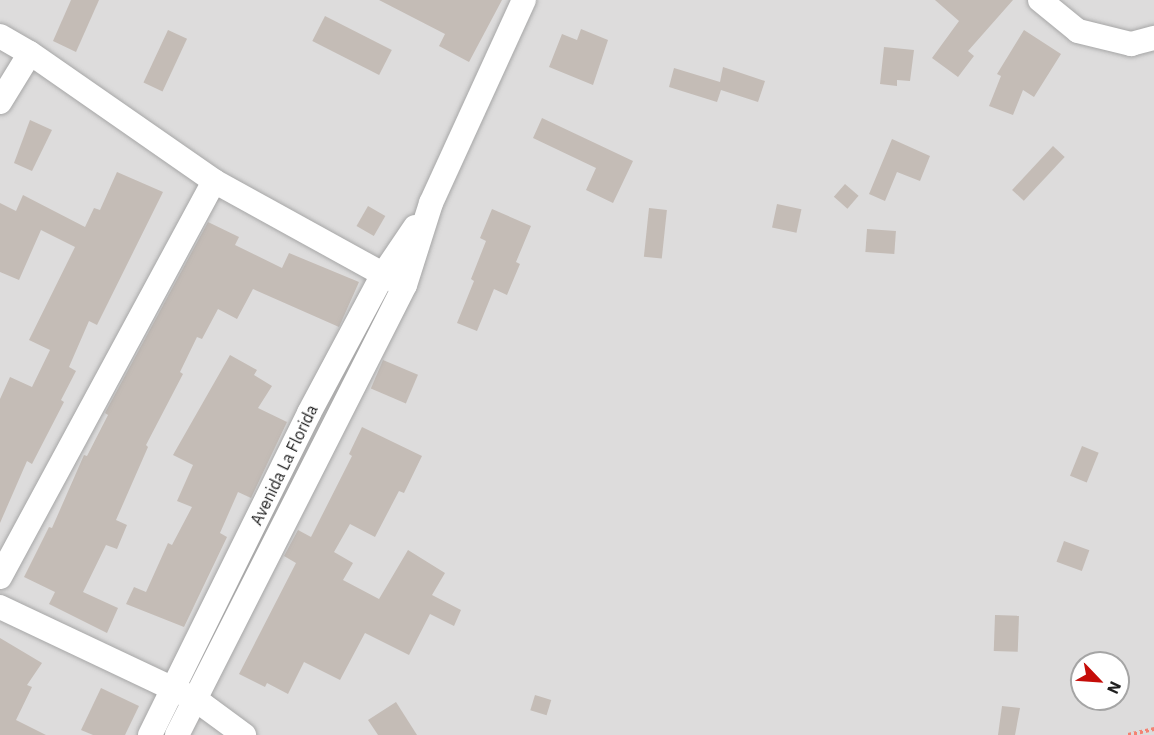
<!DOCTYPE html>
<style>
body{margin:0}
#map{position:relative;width:1154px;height:735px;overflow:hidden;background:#efede6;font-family:"IBM Plex Sans",sans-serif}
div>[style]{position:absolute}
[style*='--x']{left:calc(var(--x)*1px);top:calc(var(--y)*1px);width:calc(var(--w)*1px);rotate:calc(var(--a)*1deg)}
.residential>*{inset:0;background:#dddcdc}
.building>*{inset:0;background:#c4bcb6;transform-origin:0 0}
.path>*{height:4px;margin-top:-2px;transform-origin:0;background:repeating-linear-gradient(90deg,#f38373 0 3px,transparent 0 6px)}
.roads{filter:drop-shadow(0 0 2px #a6a6a6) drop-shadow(0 0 2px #a6a6a6)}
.street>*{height:24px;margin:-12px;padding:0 12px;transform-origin:12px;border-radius:12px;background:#fff}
span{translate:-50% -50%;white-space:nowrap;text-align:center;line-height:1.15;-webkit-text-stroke:5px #fff;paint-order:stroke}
.street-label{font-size:16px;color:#1f1f1f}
.north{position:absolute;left:1070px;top:651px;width:60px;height:60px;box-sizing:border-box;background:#fff;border:2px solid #a5a5a5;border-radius:50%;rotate:115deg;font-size:16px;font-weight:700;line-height:24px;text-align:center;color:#1f1f1f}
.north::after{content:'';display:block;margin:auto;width:21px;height:27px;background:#c50d09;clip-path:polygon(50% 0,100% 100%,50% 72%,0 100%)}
</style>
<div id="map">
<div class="residential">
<i style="clip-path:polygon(evenodd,0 0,1154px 0,1154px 735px,0 735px,0 0,1082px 663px,1118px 663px,1118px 699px,1082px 699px,1082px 663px)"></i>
</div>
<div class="building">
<i style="clip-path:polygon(71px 0,99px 0,76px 52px,53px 41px)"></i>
<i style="clip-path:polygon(379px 0,502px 0,469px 62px,439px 46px,445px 34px)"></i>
<i style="clip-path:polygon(935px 0,1013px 0,968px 51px,974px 56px,958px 77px,932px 58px,959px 21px)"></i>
<i style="left:325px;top:16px;width:75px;height:28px;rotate:27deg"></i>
<i style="clip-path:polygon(581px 29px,608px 40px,593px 85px,549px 67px,562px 34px,577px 40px)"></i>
<i style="left:168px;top:30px;width:21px;height:58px;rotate:25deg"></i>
<i style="clip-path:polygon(1024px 30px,1061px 54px,1034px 97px,1023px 90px,1013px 115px,989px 106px,1001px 76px,997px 74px)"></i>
<i style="clip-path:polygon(884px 47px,914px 50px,910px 81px,897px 80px,897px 86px,880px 84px)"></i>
<i style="clip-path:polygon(723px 67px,765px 81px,758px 102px,721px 90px,717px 102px,669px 87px,674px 68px,720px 82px)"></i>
<i style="clip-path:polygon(542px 118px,633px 161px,613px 203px,586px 190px,596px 168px,533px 138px)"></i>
<i style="clip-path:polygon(30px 120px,52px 130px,32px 171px,14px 163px)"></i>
<i style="clip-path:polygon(892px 139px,930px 156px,920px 181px,897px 172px,885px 201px,869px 194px)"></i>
<i style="left:1053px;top:146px;width:16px;height:60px;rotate:43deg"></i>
<i style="clip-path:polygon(117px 172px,163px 192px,97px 325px,89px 321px,69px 367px,76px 371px,61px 400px,64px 402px,32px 464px,27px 461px,0 523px,0 399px,10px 377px,32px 387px,50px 350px,29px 340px,75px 247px,41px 230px,19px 280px,0 272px,0 203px,16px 211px,23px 195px,85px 227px,94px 208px,100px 210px)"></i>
<i style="left:845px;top:184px;width:18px;height:17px;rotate:41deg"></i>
<i style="left:777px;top:204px;width:25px;height:24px;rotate:12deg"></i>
<i style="left:368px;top:206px;width:20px;height:23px;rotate:30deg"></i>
<i style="left:649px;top:208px;width:18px;height:49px;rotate:6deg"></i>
<i style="clip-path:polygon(492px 209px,531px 226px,516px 262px,520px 264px,507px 295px,494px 289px,477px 331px,457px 323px,474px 281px,471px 279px,486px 241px,480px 238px)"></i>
<i style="clip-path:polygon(208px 222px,239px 237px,235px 245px,282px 268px,289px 253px,359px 282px,339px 327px,253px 289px,237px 319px,218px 309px,202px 339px,197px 337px,180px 372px,183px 374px,146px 445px,148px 447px,116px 520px,127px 525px,117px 549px,106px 545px,83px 592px,118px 608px,107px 633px,49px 604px,55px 592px,24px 577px,49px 527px,52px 528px,84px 455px,87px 456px,108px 415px,105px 413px,106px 411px)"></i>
<i style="left:867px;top:229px;width:29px;height:23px;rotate:4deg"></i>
<i style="clip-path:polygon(230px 355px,257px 370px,254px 375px,272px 386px,258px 408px,287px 422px,251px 498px,238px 492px,220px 533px,227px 537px,184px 627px,126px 604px,134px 587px,146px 592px,168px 543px,172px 545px,192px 507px,177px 501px,193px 465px,173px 455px)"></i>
<i style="left:383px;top:360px;width:38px;height:31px;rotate:23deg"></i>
<i style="clip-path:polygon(362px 427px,422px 456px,404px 493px,399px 491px,375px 537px,350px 524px,334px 552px,353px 563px,343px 580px,379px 599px,408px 550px,445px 573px,432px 595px,461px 610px,454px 626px,430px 614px,409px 655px,365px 633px,340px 680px,304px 662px,288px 694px,267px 683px,265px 687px,239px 674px,296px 563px,284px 556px,298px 530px,311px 537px,352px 456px,349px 454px)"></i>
<i style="left:1082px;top:446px;width:18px;height:32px;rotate:22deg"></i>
<i style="left:1064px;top:541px;width:27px;height:22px;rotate:20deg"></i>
<i style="left:995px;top:615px;width:24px;height:36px;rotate:2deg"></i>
<i style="clip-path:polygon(0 638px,42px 663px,27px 685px,32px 687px,16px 720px,46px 735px,0 735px)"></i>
<i style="clip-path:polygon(101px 688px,139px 706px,125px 735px,93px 735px,81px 730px)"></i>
<i style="left:535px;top:695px;width:17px;height:16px;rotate:17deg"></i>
<i style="clip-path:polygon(396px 702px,417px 735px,378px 735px,368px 720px)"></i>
<i style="clip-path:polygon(1002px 706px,1020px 708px,1015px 735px,998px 735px)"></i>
</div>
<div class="path">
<i style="--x:1128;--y:735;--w:27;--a:-13"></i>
</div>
<div class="roads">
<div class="street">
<i style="--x:1040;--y:0;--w:49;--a:39.2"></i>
<i style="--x:1078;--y:31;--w:55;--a:13.8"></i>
<i style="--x:1131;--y:44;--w:24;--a:-15"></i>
<i style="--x:0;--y:36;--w:34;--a:30"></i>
<i style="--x:30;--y:53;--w:224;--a:34.8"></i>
<i style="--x:214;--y:181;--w:207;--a:28.9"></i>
<i style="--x:0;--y:102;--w:57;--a:-58.5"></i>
<i style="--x:0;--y:577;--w:450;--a:-61.6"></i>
<i style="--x:0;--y:607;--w:216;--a:25.3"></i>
<i style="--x:195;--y:699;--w:61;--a:36.3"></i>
<i style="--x:150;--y:735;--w:359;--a:-63.7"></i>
<i style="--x:309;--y:413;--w:155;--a:-61.9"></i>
<i style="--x:382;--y:276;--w:59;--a:-56"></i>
<i style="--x:177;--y:735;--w:504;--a:-63.13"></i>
<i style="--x:405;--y:285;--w:86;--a:-72.4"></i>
<i style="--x:431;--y:203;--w:223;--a:-65.4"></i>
</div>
</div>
<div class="street-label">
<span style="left:284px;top:465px;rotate:-64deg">Avenida La Florida</span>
</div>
<div class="north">N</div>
</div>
